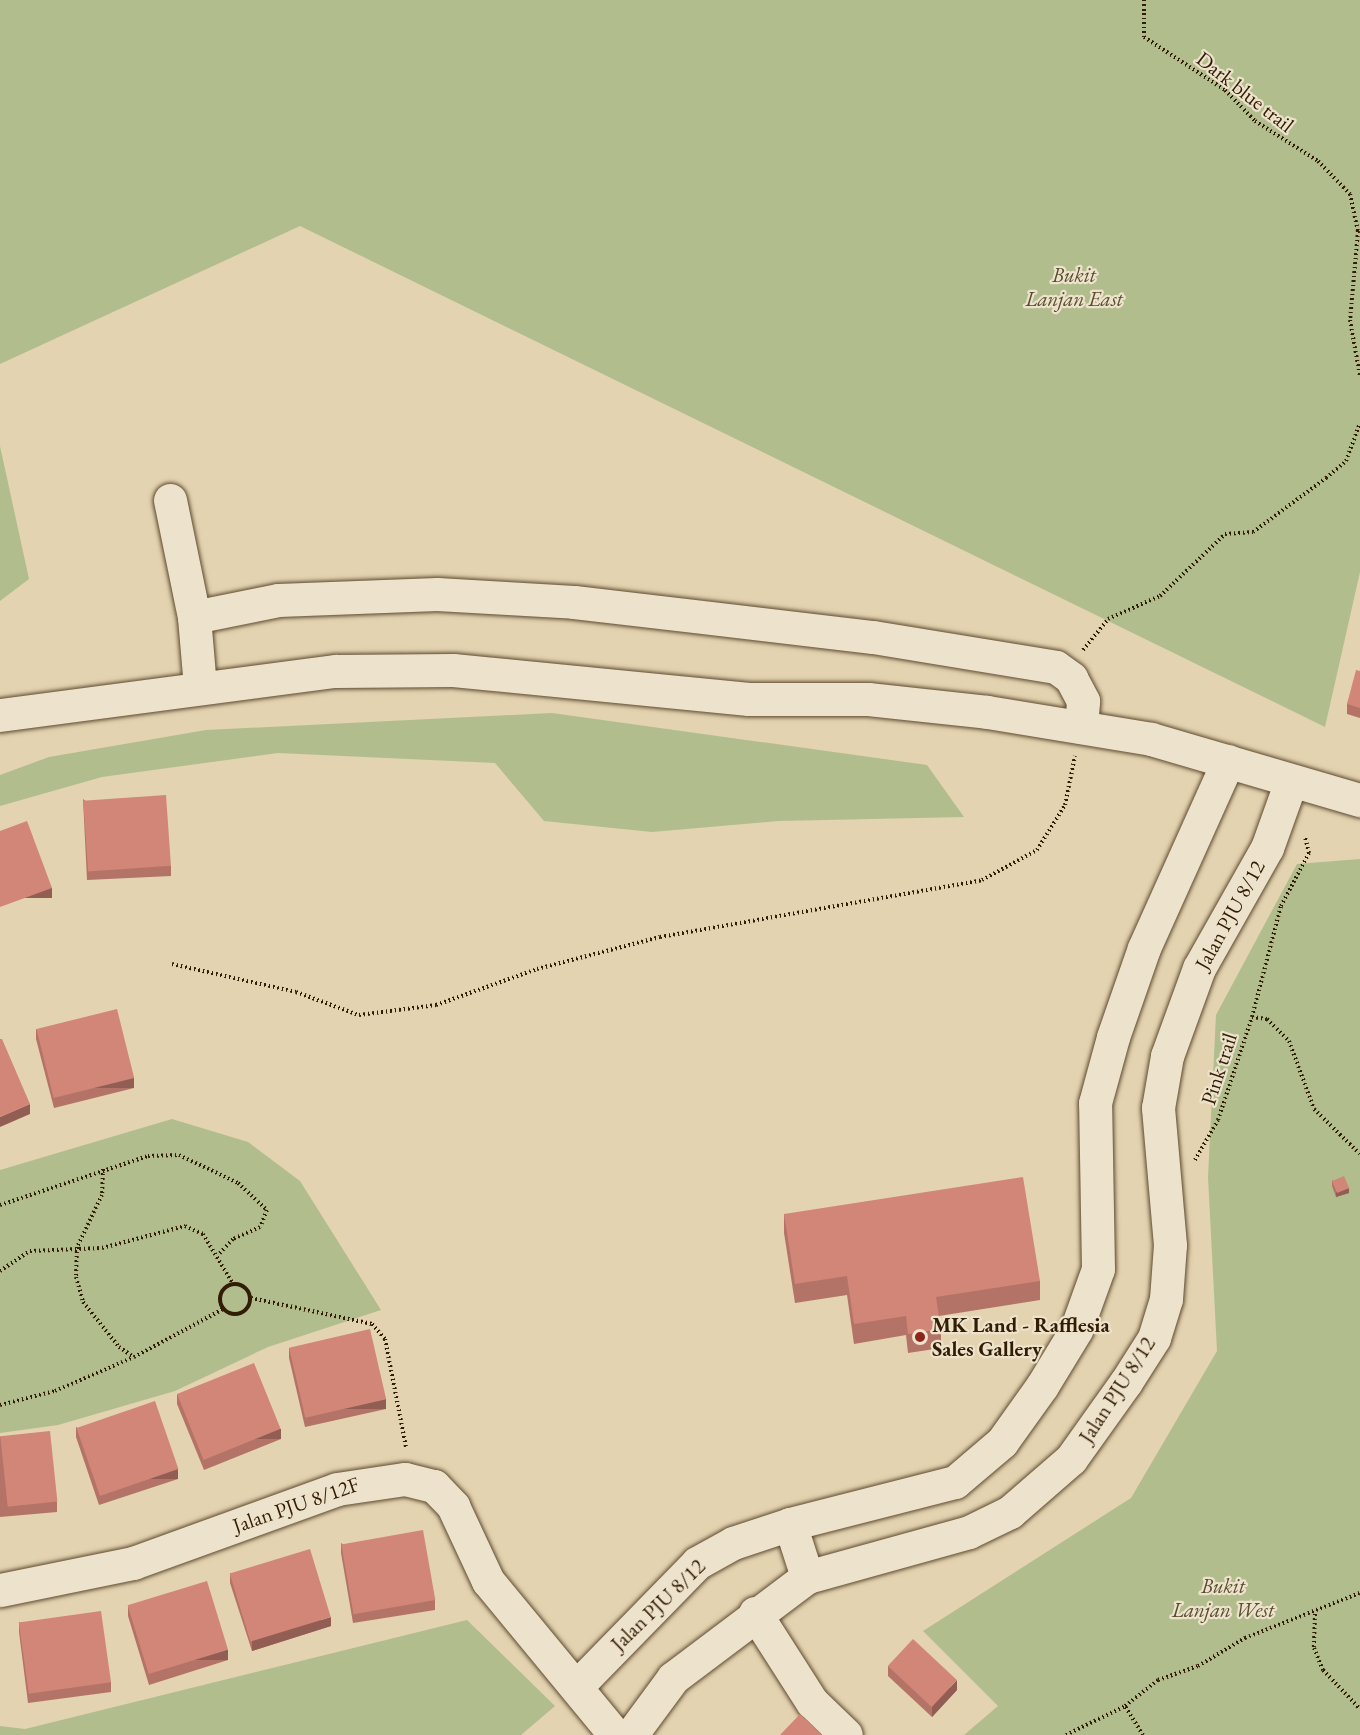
<!DOCTYPE html>
<style>
body{margin:0}
#map{position:relative;width:1360px;height:1735px;overflow:hidden;background:#e3d3b0;font-family:"EB Garamond",serif}
div>[style]{position:absolute}
[style*='--x']{left:calc(var(--x)*1px);top:calc(var(--y)*1px);width:calc(var(--w)*1px);rotate:calc(var(--a)*1deg)}
.green>*{inset:0;background:#b1bd8d}
.path>*{height:4px;margin-top:-2px;transform-origin:0;background:repeating-linear-gradient(90deg,#321d04 0 1.5px,transparent 0 4.5px)}
.path>.ring{margin:-2px;padding:0;box-sizing:content-box;background:none;border:4px solid #321d04;border-radius:50%}
.roads{filter:drop-shadow(0 0 2px #5e4a2f) drop-shadow(0 0 2px #5e4a2f)}
.minor>*{height:33px;margin:-16.5px;padding:0 16.5px;transform-origin:16.5px;border-radius:16.5px;background:#ede2cc}
.wall>*{inset:0;background:#b47367}
.shaded-wall>*{inset:0;background:#925e54;transform-origin:0 0}
.building>*{inset:0;background:#d18678;transform-origin:0 0}
.dots>*{width:16px;height:16px;translate:-50% -50%;box-sizing:border-box;border:3px solid #ede2cc;border-radius:50%}
span{translate:-50% -50%;white-space:nowrap;text-align:center;line-height:1.15;-webkit-text-stroke:4.5px #ede2cc;paint-order:stroke}
.street-label{font-size:21px;color:#321d04}
.park-label{font-size:21px;color:#584d2d;font-style:italic}
.poi-label{font-size:21px;color:#321d04;font-weight:700}
.left{translate:0 -50%;text-align:left}
</style>
<div id="map">
<div class="green">
<i style="clip-path:polygon(0 0,1360px 0,1360px 572px,1325px 727px,300px 226px,0 364px)"></i>
<i style="clip-path:polygon(0 446px,29px 579px,0 601px)"></i>
<i style="clip-path:polygon(552px 713px,927px 765px,964px 817px,778px 821px,652px 832px,544px 821px,495px 763px,278px 753px,102px 777px,0 806px,0 775px,49px 757px,206px 730px)"></i>
<i style="clip-path:polygon(1360px 859px,1360px 1735px,964px 1735px,998px 1706px,923px 1631px,1131px 1498px,1217px 1351px,1208px 1177px,1216px 1015px,1297px 864px)"></i>
<i style="clip-path:polygon(172px 1119px,248px 1142px,300px 1181px,381px 1310px,268px 1347px,175px 1391px,58px 1425px,0 1433px,0 1170px)"></i>
<i style="clip-path:polygon(467px 1620px,555px 1706px,521px 1735px,0 1735px,0 1726px,25px 1729px)"></i>
</div>
<div class="path">
<i style="--x:1144;--y:0;--w:37;--a:90"></i>
<i style="--x:1144;--y:37;--w:97;--a:33.2"></i>
<i style="--x:1225;--y:90;--w:43;--a:45.9"></i>
<i style="--x:1255;--y:121;--w:75;--a:32.4"></i>
<i style="--x:1318;--y:161;--w:46;--a:45.9"></i>
<i style="--x:1350;--y:194;--w:38;--a:78"></i>
<i style="--x:1358;--y:231;--w:89;--a:95.1"></i>
<i style="--x:1350;--y:320;--w:57;--a:79.9"></i>
<i style="--x:1083;--y:650;--w:40;--a:-51"></i>
<i style="--x:1108;--y:619;--w:57;--a:-23.9"></i>
<i style="--x:1160;--y:596;--w:90;--a:-43.6"></i>
<i style="--x:1225;--y:534;--w:28;--a:-4"></i>
<i style="--x:1253;--y:532;--w:91;--a:-36.5"></i>
<i style="--x:1326;--y:478;--w:26;--a:-40"></i>
<i style="--x:1346;--y:461;--w:40;--a:-69.8"></i>
<i style="--x:172;--y:964;--w:127;--a:12.7"></i>
<i style="--x:296;--y:992;--w:67;--a:20.1"></i>
<i style="--x:359;--y:1015;--w:78;--a:-7.4"></i>
<i style="--x:436;--y:1005;--w:107;--a:-19.6"></i>
<i style="--x:537;--y:969;--w:127;--a:-14.6"></i>
<i style="--x:660;--y:937;--w:327;--a:-10"></i>
<i style="--x:982;--y:880;--w:63;--a:-28.6"></i>
<i style="--x:1037;--y:850;--w:53;--a:-58.1"></i>
<i style="--x:1065;--y:805;--w:50;--a:-78.5"></i>
<i style="--x:1252;--y:1017;--w:115;--a:-75.4"></i>
<i style="--x:1281;--y:906;--w:60;--a:-62.2"></i>
<i style="--x:1309;--y:853;--w:16;--a:-104"></i>
<i style="--x:1195;--y:1160;--w:46;--a:-60.1"></i>
<i style="--x:1218;--y:1120;--w:108;--a:-71.7"></i>
<i style="--x:1252;--y:1017;--w:15;--a:8"></i>
<i style="--x:1267;--y:1019;--w:31;--a:45"></i>
<i style="--x:1289;--y:1041;--w:72;--a:69.8"></i>
<i style="--x:1314;--y:1109;--w:64;--a:44.4"></i>
<i style="--x:103;--y:1169;--w:26;--a:92"></i>
<i style="--x:102;--y:1195;--w:58;--a:115.7"></i>
<i style="--x:77;--y:1247;--w:30;--a:92"></i>
<i style="--x:76;--y:1277;--w:26;--a:74"></i>
<i style="--x:83;--y:1302;--w:58;--a:51.3"></i>
<i style="--x:119;--y:1347;--w:18;--a:34"></i>
<i style="--x:0;--y:1205;--w:156;--a:-18.3"></i>
<i style="--x:148;--y:1156;--w:31;--a:-2"></i>
<i style="--x:179;--y:1155;--w:65;--a:25.4"></i>
<i style="--x:238;--y:1183;--w:40;--a:43"></i>
<i style="--x:267;--y:1210;--w:18;--a:112"></i>
<i style="--x:260;--y:1227;--w:30;--a:156"></i>
<i style="--x:233;--y:1239;--w:21;--a:133"></i>
<i style="--x:0;--y:1271;--w:36;--a:-34"></i>
<i style="--x:30;--y:1251;--w:72;--a:-2.4"></i>
<i style="--x:102;--y:1248;--w:86;--a:-14.8"></i>
<i style="--x:185;--y:1226;--w:20;--a:24"></i>
<i style="--x:203;--y:1234;--w:58;--a:59"></i>
<i class="ring" style="left:220px;top:1284px;width:26px;height:26px"></i>
<i style="--x:251;--y:1298;--w:124;--a:12.1"></i>
<i style="--x:372;--y:1324;--w:20;--a:49"></i>
<i style="--x:385;--y:1339;--w:110;--a:79"></i>
<i style="--x:0;--y:1405;--w:57;--a:-14.3"></i>
<i style="--x:55;--y:1391;--w:86;--a:-23.3"></i>
<i style="--x:134;--y:1357;--w:101;--a:-28.3"></i>
<i style="--x:1315;--y:1614;--w:34;--a:92"></i>
<i style="--x:1314;--y:1648;--w:24;--a:68"></i>
<i style="--x:1323;--y:1670;--w:54;--a:46.5"></i>
<i style="--x:1066;--y:1735;--w:66;--a:-26.2"></i>
<i style="--x:1143;--y:1735;--w:34;--a:-122"></i>
<i style="--x:1125;--y:1706;--w:42;--a:-38.2"></i>
<i style="--x:1158;--y:1680;--w:42;--a:-19.3"></i>
<i style="--x:1198;--y:1666;--w:55;--a:-30.8"></i>
<i style="--x:1245;--y:1638;--w:123;--a:-21.4"></i>
</div>
<div class="roads">
<div class="minor">
<i style="--x:170;--y:500;--w:119;--a:78.4"></i>
<i style="--x:194;--y:617;--w:70;--a:85.1"></i>
<i style="--x:194;--y:617;--w:86;--a:-11.4"></i>
<i style="--x:278;--y:600;--w:159;--a:-2.2"></i>
<i style="--x:437;--y:594;--w:137;--a:3.3"></i>
<i style="--x:574;--y:602;--w:301;--a:6.7"></i>
<i style="--x:873;--y:637;--w:185;--a:9.3"></i>
<i style="--x:1056;--y:667;--w:19;--a:36"></i>
<i style="--x:1071;--y:678;--w:26;--a:62"></i>
<i style="--x:1083;--y:701;--w:26;--a:94"></i>
<i style="--x:0;--y:715;--w:339;--a:-7.5"></i>
<i style="--x:336;--y:671;--w:117;--a:-0.5"></i>
<i style="--x:453;--y:670;--w:297;--a:5.6"></i>
<i style="--x:749;--y:699;--w:119;--a:0"></i>
<i style="--x:868;--y:699;--w:120;--a:6.2"></i>
<i style="--x:987;--y:712;--w:166;--a:9.3"></i>
<i style="--x:1151;--y:739;--w:218;--a:16.3"></i>
<i style="--x:790;--y:1524;--w:56;--a:72.2"></i>
<i style="--x:0;--y:1590;--w:136;--a:-11.5"></i>
<i style="--x:133;--y:1563;--w:217;--a:-19.9"></i>
<i style="--x:337;--y:1489;--w:69;--a:-8.4"></i>
<i style="--x:405;--y:1479;--w:30;--a:14"></i>
<i style="--x:434;--y:1486;--w:28;--a:46"></i>
<i style="--x:453;--y:1506;--w:83;--a:65"></i>
<i style="--x:488;--y:1581;--w:200;--a:50.5"></i>
<i style="--x:755;--y:1613;--w:106;--a:57.4"></i>
<i style="--x:812;--y:1702;--w:47;--a:44.1"></i>
<i style="--x:577;--y:1686;--w:172;--a:-45.7"></i>
<i style="--x:697;--y:1563;--w:41;--a:-29.1"></i>
<i style="--x:733;--y:1543;--w:60;--a:-18.4"></i>
<i style="--x:790;--y:1524;--w:170;--a:-14.3"></i>
<i style="--x:955;--y:1482;--w:62;--a:-40.4"></i>
<i style="--x:1002;--y:1442;--w:69;--a:-54.5"></i>
<i style="--x:1042;--y:1386;--w:66;--a:-58.7"></i>
<i style="--x:1076;--y:1330;--w:65;--a:-70.2"></i>
<i style="--x:1098;--y:1269;--w:166;--a:-91"></i>
<i style="--x:1095;--y:1103;--w:68;--a:-74.7"></i>
<i style="--x:1113;--y:1037;--w:94;--a:-70.8"></i>
<i style="--x:1144;--y:948;--w:205;--a:-65.8"></i>
<i style="--x:631;--y:1735;--w:71;--a:-53.6"></i>
<i style="--x:673;--y:1678;--w:168;--a:-37"></i>
<i style="--x:807;--y:1577;--w:168;--a:-15.5"></i>
<i style="--x:969;--y:1532;--w:46;--a:-26"></i>
<i style="--x:1010;--y:1512;--w:81;--a:-41"></i>
<i style="--x:1071;--y:1459;--w:95;--a:-54.5"></i>
<i style="--x:1126;--y:1382;--w:52;--a:-57.5"></i>
<i style="--x:1154;--y:1338;--w:41;--a:-72.9"></i>
<i style="--x:1166;--y:1299;--w:54;--a:-85.8"></i>
<i style="--x:1170;--y:1245;--w:138;--a:-95"></i>
<i style="--x:1158;--y:1108;--w:53;--a:-80.2"></i>
<i style="--x:1167;--y:1056;--w:94;--a:-70"></i>
<i style="--x:1199;--y:968;--w:138;--a:-60.5"></i>
<i style="--x:1267;--y:848;--w:71;--a:-70.3"></i>
</div>
</div>
<div class="wall">
<i style="clip-path:polygon(1360px 671px,1360px 718px,1347px 714px,1347px 704px)"></i>
<i style="clip-path:polygon(83px 799px,171px 866px,171px 876px,87px 880px)"></i>
<i style="clip-path:polygon(36px 1029px,134px 1088px,54px 1108px,36px 1039px)"></i>
<i style="clip-path:polygon(1332px 1180px,1349px 1193px,1336px 1197px,1332px 1186px)"></i>
<i style="clip-path:polygon(784px 1214px,1040px 1281px,1040px 1300px,939px 1316px,941px 1329px,941px 1348px,908px 1353px,906px 1335px,854px 1344px,847px 1295px,795px 1303px,784px 1233px)"></i>
<i style="clip-path:polygon(289px 1348px,386px 1409px,305px 1427px,289px 1358px)"></i>
<i style="clip-path:polygon(177px 1394px,281px 1439px,204px 1470px,177px 1404px)"></i>
<i style="clip-path:polygon(76px 1427px,178px 1479px,99px 1505px,76px 1437px)"></i>
<i style="clip-path:polygon(0 1436px,57px 1502px,57px 1512px,0 1517px)"></i>
<i style="clip-path:polygon(341px 1543px,435px 1600px,435px 1610px,353px 1623px,341px 1553px)"></i>
<i style="clip-path:polygon(230px 1573px,331px 1626px,252px 1651px,230px 1583px)"></i>
<i style="clip-path:polygon(128px 1606px,228px 1660px,149px 1685px,128px 1616px)"></i>
<i style="clip-path:polygon(19px 1622px,111px 1682px,111px 1692px,28px 1703px,19px 1632px)"></i>
<i style="clip-path:polygon(888px 1666px,957px 1690px,932px 1717px,888px 1676px)"></i>
</div>
<div class="shaded-wall">
<i style="left:52px;top:888px;width:10px;height:55px;rotate:90deg"></i>
<i style="left:134px;top:1078px;width:10px;height:82px;rotate:90deg"></i>
<i style="clip-path:polygon(30px 1104px,30px 1114px,0 1127px,0 1117px)"></i>
<i style="clip-path:polygon(1349px 1188px,1349px 1193px,1336px 1197px,1336px 1192px)"></i>
<i style="left:386px;top:1399px;width:10px;height:83px;rotate:90deg"></i>
<i style="left:281px;top:1429px;width:10px;height:83px;rotate:90deg"></i>
<i style="left:178px;top:1469px;width:10px;height:83px;rotate:90deg"></i>
<i style="clip-path:polygon(331px 1617px,331px 1626px,252px 1651px,252px 1641px)"></i>
<i style="left:228px;top:1650px;width:10px;height:83px;rotate:90deg"></i>
<i style="clip-path:polygon(957px 1680px,957px 1690px,932px 1717px,932px 1707px)"></i>
</div>
<div class="building">
<i style="clip-path:polygon(1356px 670px,1360px 671px,1360px 708px,1347px 704px)"></i>
<i style="left:166px;top:795px;width:71px;height:83px;rotate:86deg"></i>
<i style="clip-path:polygon(27px 821px,52px 888px,0 907px,0 831px)"></i>
<i style="left:117px;top:1009px;width:71px;height:83px;rotate:76deg"></i>
<i style="clip-path:polygon(0 1039px,2px 1039px,30px 1104px,0 1117px)"></i>
<i style="left:1344px;top:1176px;width:13px;height:13px;rotate:67deg"></i>
<i style="clip-path:polygon(1023px 1177px,1040px 1281px,936px 1297px,941px 1329px,908px 1334px,906px 1316px,854px 1324px,847px 1276px,795px 1284px,784px 1214px)"></i>
<i style="left:370px;top:1329px;width:72px;height:83px;rotate:77deg"></i>
<i style="left:254px;top:1363px;width:71px;height:83px;rotate:68deg"></i>
<i style="left:155px;top:1401px;width:72px;height:83px;rotate:71deg"></i>
<i style="left:50px;top:1431px;width:71px;height:50px;rotate:84deg"></i>
<i style="left:423px;top:1530px;width:71px;height:83px;rotate:80deg"></i>
<i style="left:310px;top:1549px;width:71px;height:84px;rotate:73deg"></i>
<i style="left:207px;top:1581px;width:72px;height:83px;rotate:73deg"></i>
<i style="left:101px;top:1611px;width:72px;height:83px;rotate:82deg"></i>
<i style="left:913px;top:1639px;width:60px;height:37px;rotate:43deg"></i>
<i style="clip-path:polygon(800px 1714px,822px 1735px,780px 1735px)"></i>
</div>
<div class="dots">
<i style="left:920px;top:1337px;background:#8f2418"></i>
</div>
<div class="street-label">
<span style="left:1245px;top:92px;rotate:38deg">Dark blue trail</span>
<span style="left:1230px;top:915px;rotate:-61deg">Jalan PJU 8/12</span>
<span style="left:1219px;top:1069px;rotate:-72deg">Pink trail</span>
<span style="left:1117px;top:1390px;rotate:-57deg">Jalan PJU 8/12</span>
<span style="left:296px;top:1505px;rotate:-19deg">Jalan PJU 8/12F</span>
<span style="left:658px;top:1605px;rotate:-44deg">Jalan PJU 8/12</span>
</div>
<div class="park-label">
<span style="left:1074px;top:287px">Bukit<br>Lanjan East</span>
<span style="left:1223px;top:1598px">Bukit<br>Lanjan West</span>
</div>
<div class="poi-label">
<span class="left" style="left:932px;top:1337px">MK Land - Rafflesia<br>Sales Gallery</span>
</div>
</div>
